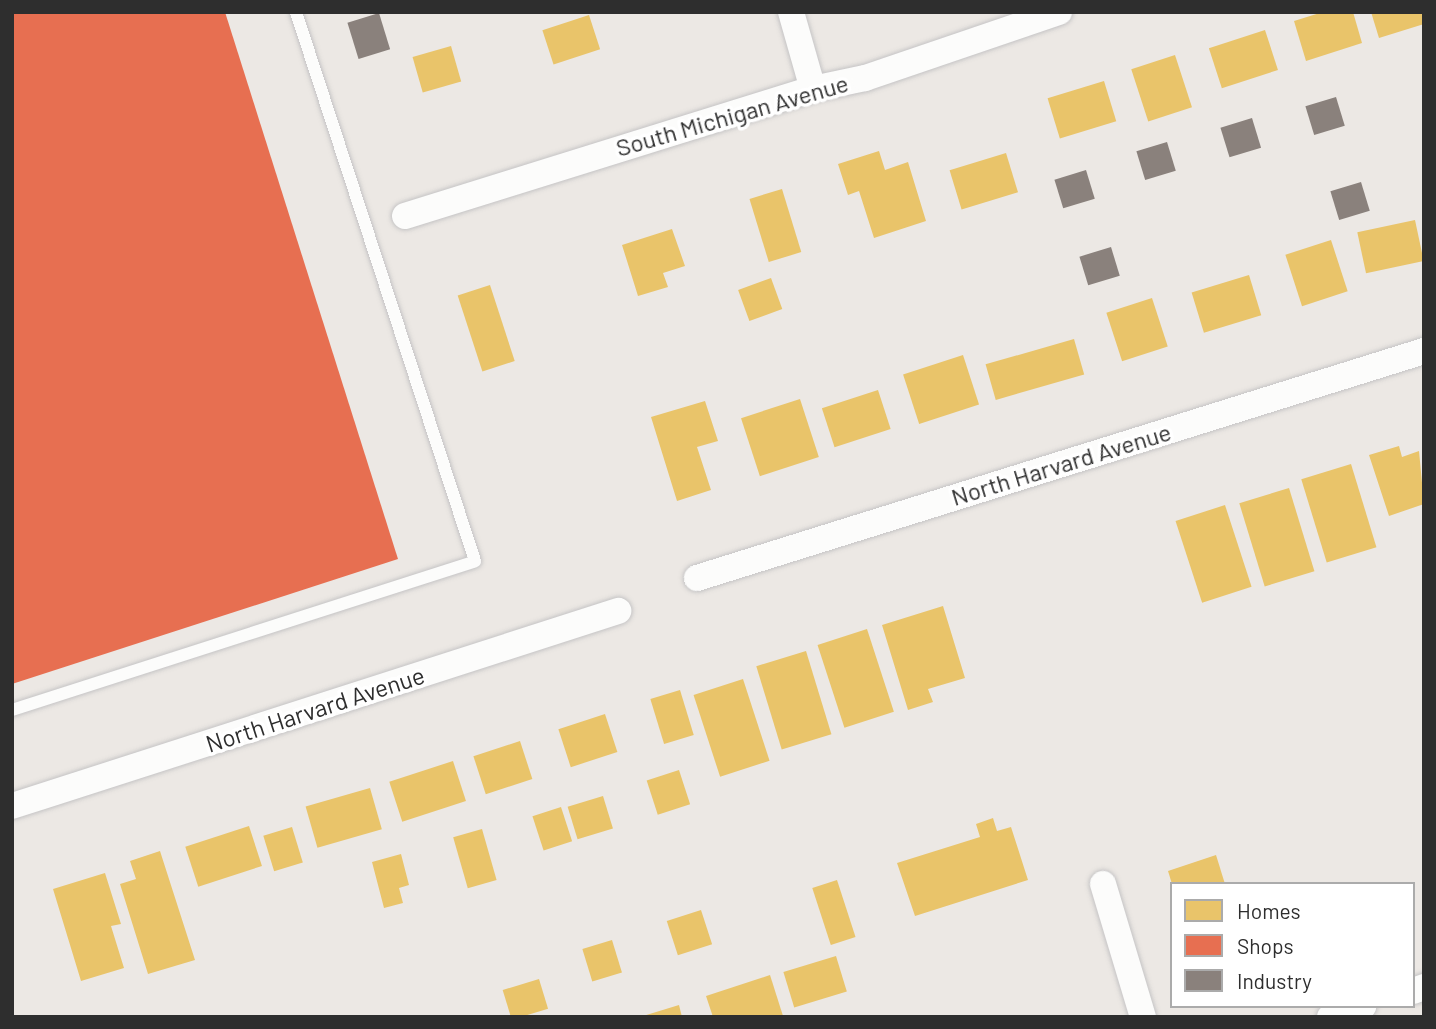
<!DOCTYPE html>
<style>
body{margin:0}
#map{position:relative;width:1436px;height:1029px;overflow:hidden;background:#ece8e4;font-family:Barlow,sans-serif}
div>[style]{position:absolute}
[style*='--x']{left:calc(var(--x)*1px);top:calc(var(--y)*1px);width:calc(var(--w)*1px);rotate:calc(var(--a)*1deg)}
.homes>*{inset:0;background:#e9c46a;transform-origin:0 0}
.shops>*{inset:0;background:#e76f51}
.industry>*{inset:0;background:#8a817c;transform-origin:0 0}
.roads{filter:drop-shadow(0 0 2px #c5c4c5) drop-shadow(0 0 2px #c5c4c5)}
.service>*{height:12px;margin:-6px;padding:0 6px;transform-origin:6px;border-radius:6px;background:#fcfcfb}
.minor>*{height:26px;margin:-13px;padding:0 13px;transform-origin:13px;border-radius:13px;background:#fcfcfb}
span{translate:-50% -50%;white-space:nowrap;text-align:center;line-height:1.15;-webkit-text-stroke:7px #fff;paint-order:stroke}
.street-label{font-size:24px;color:#2e2e2e}
.frame{position:absolute;inset:0;border:14px solid #2e2e2e;pointer-events:none}
.legend{position:absolute;left:1170px;top:882px;width:245px;height:126px;box-sizing:border-box;background:#fff;border:2px solid #ababab;margin:0;padding:9px 12px;list-style:none;font-size:21px;color:#2e2e2e}
.legend li{display:flex;align-items:center;gap:14px;height:35px}
.legend b{width:35px;border:2px solid #ababab}
</style>
<div id="map">
<div class="homes">
<i style="clip-path:polygon(1323px 12px,1353px 12px,1362px 43px,1306px 61px,1294px 21px)"></i>
<i style="clip-path:polygon(1371px 12px,1424px 12px,1424px 24px,1379px 38px)"></i>
<i style="left:589px;top:15px;width:36px;height:49px;rotate:72deg"></i>
<i style="left:1265px;top:30px;width:42px;height:59px;rotate:72deg"></i>
<i style="left:451px;top:46px;width:37px;height:40px;rotate:74deg"></i>
<i style="left:1175px;top:55px;width:55px;height:46px;rotate:72deg"></i>
<i style="left:1104px;top:81px;width:42px;height:59px;rotate:73deg"></i>
<i style="clip-path:polygon(879px 151px,885px 170px,908px 162px,926px 221px,874px 238px,859px 191px,848px 195px,838px 164px)"></i>
<i style="left:1006px;top:153px;width:41px;height:59px;rotate:73deg"></i>
<i style="left:782px;top:189px;width:66px;height:34px;rotate:73deg"></i>
<i style="left:1415px;top:220px;width:42px;height:59px;rotate:78deg"></i>
<i style="clip-path:polygon(672px 229px,685px 266px,663px 273px,668px 287px,638px 296px,622px 245px)"></i>
<i style="left:1331px;top:240px;width:54px;height:48px;rotate:72deg"></i>
<i style="left:1249px;top:275px;width:42px;height:60px;rotate:73deg"></i>
<i style="left:771px;top:278px;width:33px;height:35px;rotate:70deg"></i>
<i style="left:490px;top:285px;width:80px;height:34px;rotate:72deg"></i>
<i style="left:1152px;top:298px;width:51px;height:48px;rotate:72deg"></i>
<i style="left:1074px;top:339px;width:37px;height:92px;rotate:74deg"></i>
<i style="left:963px;top:355px;width:52px;height:63px;rotate:72deg"></i>
<i style="left:878px;top:390px;width:41px;height:59px;rotate:72deg"></i>
<i style="left:800px;top:399px;width:61px;height:62px;rotate:72deg"></i>
<i style="clip-path:polygon(705px 401px,718px 441px,697px 447px,711px 490px,677px 501px,651px 417px)"></i>
<i style="clip-path:polygon(1399px 446px,1402px 457px,1419px 451px,1424px 504px,1389px 516px,1369px 455px)"></i>
<i style="left:1351px;top:464px;width:87px;height:52px;rotate:73deg"></i>
<i style="left:1289px;top:488px;width:87px;height:52px;rotate:73deg"></i>
<i style="left:1225px;top:505px;width:86px;height:52px;rotate:72deg"></i>
<i style="clip-path:polygon(943px 606px,965px 678px,928px 689px,933px 702px,908px 710px,882px 625px)"></i>
<i style="left:867px;top:629px;width:87px;height:52px;rotate:72deg"></i>
<i style="left:806px;top:651px;width:87px;height:52px;rotate:73deg"></i>
<i style="left:743px;top:679px;width:86px;height:52px;rotate:72deg"></i>
<i style="left:680px;top:690px;width:47px;height:31px;rotate:73deg"></i>
<i style="left:605px;top:714px;width:40px;height:49px;rotate:72deg"></i>
<i style="left:520px;top:741px;width:40px;height:49px;rotate:72deg"></i>
<i style="left:453px;top:761px;width:42px;height:67px;rotate:72deg"></i>
<i style="left:679px;top:770px;width:36px;height:34px;rotate:72deg"></i>
<i style="left:370px;top:788px;width:43px;height:67px;rotate:74deg"></i>
<i style="left:603px;top:796px;width:34px;height:37px;rotate:73deg"></i>
<i style="left:561px;top:807px;width:36px;height:30px;rotate:72deg"></i>
<i style="clip-path:polygon(993px 818px,997px 831px,1011px 827px,1028px 880px,915px 916px,897px 863px,980px 837px,976px 824px)"></i>
<i style="left:249px;top:826px;width:42px;height:67px;rotate:72deg"></i>
<i style="left:292px;top:827px;width:37px;height:30px;rotate:73deg"></i>
<i style="left:482px;top:829px;width:53px;height:30px;rotate:74deg"></i>
<i style="clip-path:polygon(160px 851px,195px 960px,148px 974px,120px 884px,136px 879px,130px 861px)"></i>
<i style="clip-path:polygon(401px 854px,409px 885px,399px 888px,403px 903px,384px 908px,372px 862px)"></i>
<i style="clip-path:polygon(1216px 855px,1225px 884px,1172px 884px,1168px 871px)"></i>
<i style="clip-path:polygon(105px 873px,121px 924px,111px 926px,124px 968px,81px 981px,53px 889px)"></i>
<i style="left:837px;top:880px;width:60px;height:26px;rotate:72deg"></i>
<i style="left:701px;top:910px;width:36px;height:36px;rotate:72deg"></i>
<i style="left:612px;top:940px;width:34px;height:31px;rotate:73deg"></i>
<i style="left:836px;top:956px;width:37px;height:55px;rotate:73deg"></i>
<i style="clip-path:polygon(770px 975px,783px 1016px,713px 1017px,706px 996px)"></i>
<i style="left:539px;top:979px;width:31px;height:38px;rotate:73deg"></i>
<i style="clip-path:polygon(679px 1005px,682px 1017px,643px 1017px,643px 1016px)"></i>
</div>
<div class="shops">
<i style="clip-path:polygon(12px 12px,225px 12px,398px 559px,12px 684px)"></i>
</div>
<div class="industry">
<i style="left:379px;top:13px;width:38px;height:33px;rotate:73deg"></i>
<i style="left:1336px;top:97px;width:30px;height:32px;rotate:73deg"></i>
<i style="left:1252px;top:118px;width:31px;height:33px;rotate:73deg"></i>
<i style="left:1167px;top:142px;width:30px;height:32px;rotate:73deg"></i>
<i style="left:1086px;top:170px;width:30px;height:33px;rotate:73deg"></i>
<i style="left:1361px;top:182px;width:30px;height:32px;rotate:73deg"></i>
<i style="left:1111px;top:247px;width:30px;height:33px;rotate:73deg"></i>
</div>
<div class="roads">
<div class="service">
<i style="--x:12;--y:710;--w:486;--a:-17.8"></i>
<i style="--x:475;--y:561;--w:577;--a:-108.06"></i>
</div>
<div class="minor">
<i style="--x:791;--y:12;--w:80;--a:74.1"></i>
<i style="--x:405;--y:216;--w:427;--a:-17.3"></i>
<i style="--x:813;--y:89;--w:53;--a:-11.9"></i>
<i style="--x:865;--y:78;--w:205;--a:-18.8"></i>
<i style="--x:697;--y:578;--w:762;--a:-17.34"></i>
<i style="--x:12;--y:806;--w:637;--a:-17.84"></i>
<i style="--x:1103;--y:884;--w:139;--a:73.3"></i>
<i style="--x:1413;--y:991;--w:12;--a:-20"></i>
<i style="--x:1330;--y:1017;--w:35;--a:-18"></i>
</div>
</div>
<div class="street-label">
<span style="left:732px;top:115px;rotate:-16deg">South Michigan Avenue</span>
<span style="left:1061px;top:464px;rotate:-17deg">North Harvard Avenue</span>
<span style="left:315px;top:709px;rotate:-18deg">North Harvard Avenue</span>
</div>
<div class="frame"></div>
<ul class="legend">
<li><b style="height:19px;background:#e9c46a"></b>Homes</li>
<li><b style="height:19px;background:#e76f51"></b>Shops</li>
<li><b style="height:19px;background:#8a817c"></b>Industry</li>
</ul>
</div>
